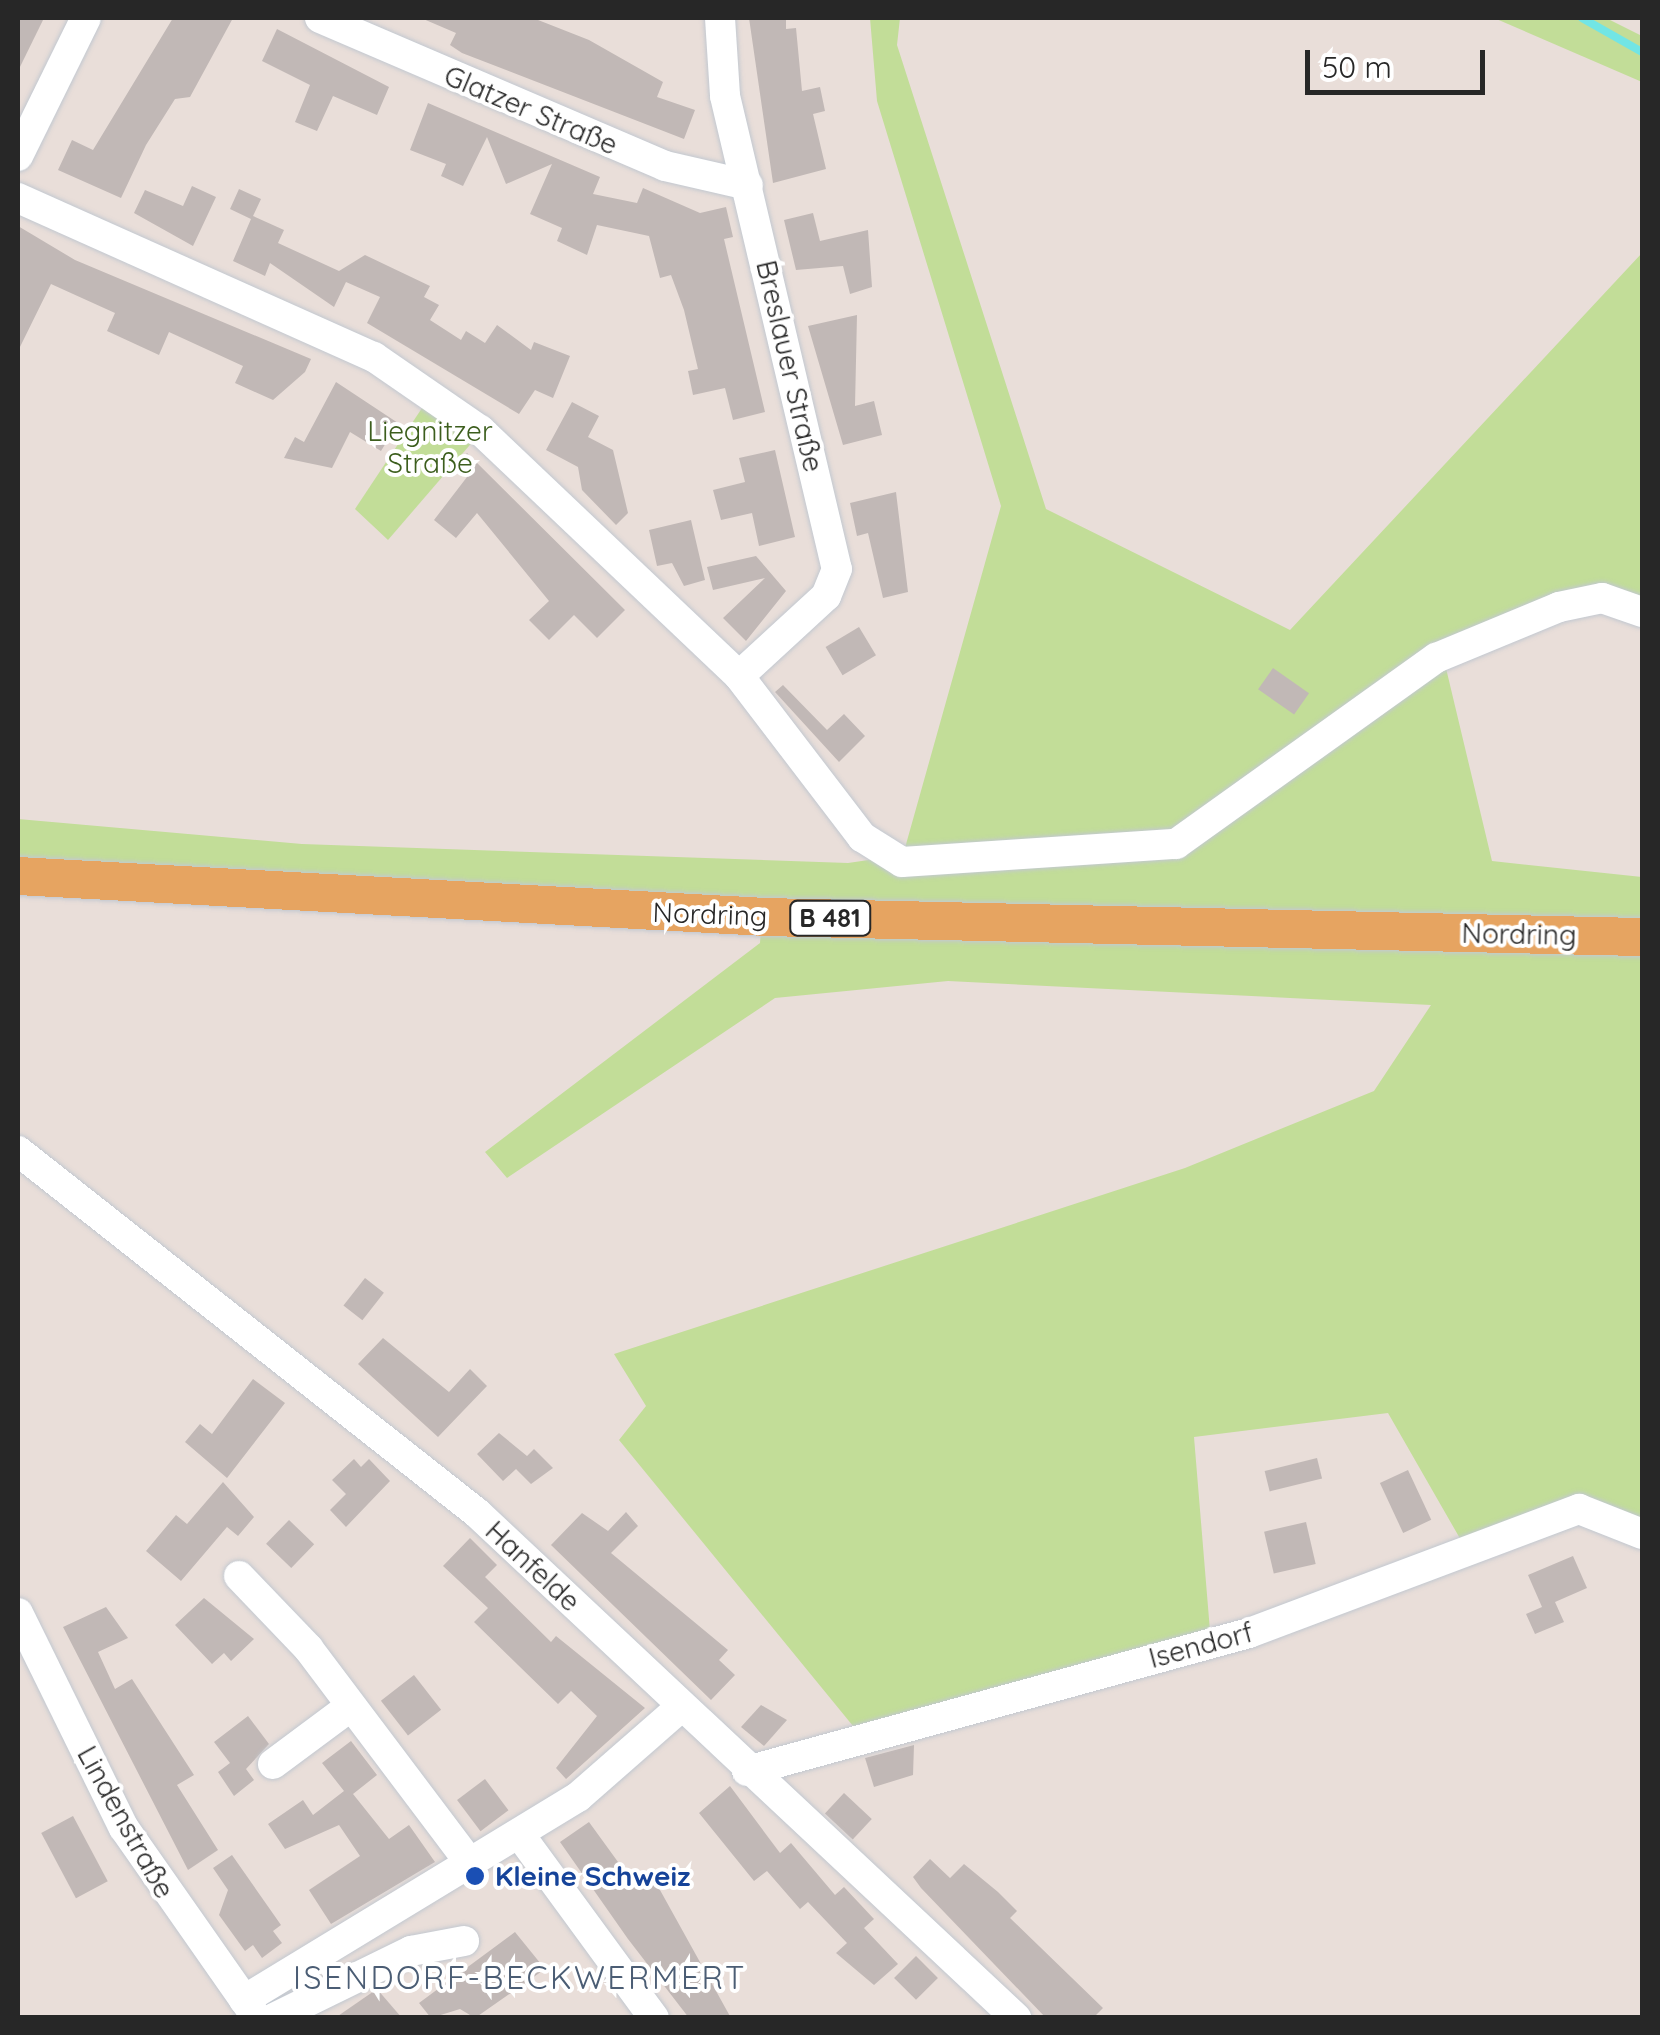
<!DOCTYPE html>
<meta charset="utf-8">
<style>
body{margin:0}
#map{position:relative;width:1660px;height:2035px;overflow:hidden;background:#e9ded9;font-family:Quicksand,sans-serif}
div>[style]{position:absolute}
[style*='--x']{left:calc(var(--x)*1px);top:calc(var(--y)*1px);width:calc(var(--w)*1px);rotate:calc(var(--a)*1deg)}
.green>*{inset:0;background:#c2dd98}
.stream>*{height:8px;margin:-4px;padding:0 4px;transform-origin:4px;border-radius:4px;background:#72e5e5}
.building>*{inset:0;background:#c1b8b6;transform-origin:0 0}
.roads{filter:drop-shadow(0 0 2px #c2c8d0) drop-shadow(0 0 2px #c2c8d0)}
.minor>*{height:30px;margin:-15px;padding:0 15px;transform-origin:15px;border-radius:15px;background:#fff}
.major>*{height:38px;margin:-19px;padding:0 19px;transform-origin:19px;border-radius:19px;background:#e6a461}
.dots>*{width:28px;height:28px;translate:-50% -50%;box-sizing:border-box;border:5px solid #fff;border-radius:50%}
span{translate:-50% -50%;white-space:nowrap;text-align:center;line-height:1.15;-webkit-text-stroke:8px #fff;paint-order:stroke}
.shield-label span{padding:2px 8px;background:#fff;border:2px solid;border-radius:8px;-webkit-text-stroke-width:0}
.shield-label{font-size:25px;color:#272727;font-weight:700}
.street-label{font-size:28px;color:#272727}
.park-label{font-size:28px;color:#3c5e1d}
.transit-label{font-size:28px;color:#164399;font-weight:700}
.left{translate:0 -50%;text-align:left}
.quarter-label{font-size:32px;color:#4b5d74;letter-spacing:2.5px}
.frame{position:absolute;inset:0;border:20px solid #272727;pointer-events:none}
.scale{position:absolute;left:1305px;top:50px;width:180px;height:45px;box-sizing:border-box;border:5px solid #272727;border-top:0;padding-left:12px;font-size:30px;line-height:35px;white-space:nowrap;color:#272727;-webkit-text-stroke:8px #fff;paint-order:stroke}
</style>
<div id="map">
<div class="green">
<i style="clip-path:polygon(870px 18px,900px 18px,897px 45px,1046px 509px,1290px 630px,1642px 253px,1642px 601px,1598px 586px,1445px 664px,1492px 861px,1642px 877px,1642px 1518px,1579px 1499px,1462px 1542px,1388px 1413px,1194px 1437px,1210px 1631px,853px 1726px,619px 1440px,646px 1406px,614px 1354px,1185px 1168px,1374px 1091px,1431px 1005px,948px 981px,775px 998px,507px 1178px,485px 1152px,760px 943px,763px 900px,18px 858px,18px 819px,302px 844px,848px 863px,903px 855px,1001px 506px,877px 101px)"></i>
<i style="clip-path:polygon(1494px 18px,1606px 18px,1642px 36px,1642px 82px)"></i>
<i style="clip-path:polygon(426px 402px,475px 439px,388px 540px,355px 509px)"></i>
</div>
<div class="stream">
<i style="--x:1582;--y:18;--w:69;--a:29.5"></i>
</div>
<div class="building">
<i style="clip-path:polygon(18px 18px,44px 18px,18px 71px)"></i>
<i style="clip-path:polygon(173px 18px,233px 18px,190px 97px,175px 99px,146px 145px,121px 198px,58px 170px,72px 140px,93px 150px)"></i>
<i style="clip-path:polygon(421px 18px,533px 18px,589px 40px,663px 82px,657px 97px,695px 110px,684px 139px,462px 53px,450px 45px,456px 33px)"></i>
<i style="clip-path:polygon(749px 18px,786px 18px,786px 29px,796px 28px,802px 91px,820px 87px,825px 111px,813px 114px,826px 169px,773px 183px)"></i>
<i style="clip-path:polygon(277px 29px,389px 87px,377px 115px,333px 96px,317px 131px,295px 122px,310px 85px,262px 61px)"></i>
<i style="clip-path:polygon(428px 103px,600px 177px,593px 194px,637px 203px,643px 188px,700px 213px,726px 207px,733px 237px,724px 239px,765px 412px,733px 420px,725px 388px,693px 395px,688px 371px,698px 369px,684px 310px,671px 275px,660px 278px,649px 236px,597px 225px,587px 255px,557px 241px,562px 228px,530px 214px,552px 164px,506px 184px,487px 137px,463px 186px,441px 176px,446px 164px,410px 150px)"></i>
<i style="clip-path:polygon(192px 186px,216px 197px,193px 246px,134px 213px,145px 190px,183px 206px)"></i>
<i style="clip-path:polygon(239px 189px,261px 199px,253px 216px,284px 230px,278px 243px,339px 271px,365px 255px,430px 286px,424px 297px,439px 305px,430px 320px,461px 340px,466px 331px,485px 343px,497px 325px,531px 350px,534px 342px,570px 356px,553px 398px,535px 390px,519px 414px,367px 323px,380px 297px,346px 282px,334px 307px,270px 263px,265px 276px,233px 261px,251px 219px,230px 209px)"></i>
<i style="clip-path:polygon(813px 213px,820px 241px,868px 230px,872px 287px,850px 294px,843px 266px,796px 270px,784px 220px)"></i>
<i style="clip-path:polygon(18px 226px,75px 260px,311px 359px,305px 372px,273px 400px,235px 383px,243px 366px,169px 332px,159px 355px,107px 331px,115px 313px,51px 284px,18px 351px)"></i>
<i style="clip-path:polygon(857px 315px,855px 406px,874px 401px,882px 435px,843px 445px,808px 326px)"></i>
<i style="clip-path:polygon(336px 382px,398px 423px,381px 451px,350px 432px,332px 468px,284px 458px,295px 437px,304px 442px)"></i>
<i style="clip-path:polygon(572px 402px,599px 416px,588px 437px,613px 450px,628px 513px,616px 525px,582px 490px,578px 467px,546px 450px)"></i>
<i style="clip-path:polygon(775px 450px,795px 537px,759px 546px,752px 513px,721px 520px,713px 490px,745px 482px,739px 458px)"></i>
<i style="clip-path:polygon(467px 453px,625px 610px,597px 638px,574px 615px,549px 640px,529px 620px,549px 601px,477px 513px,456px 538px,434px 520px,467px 477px,455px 467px)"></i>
<i style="clip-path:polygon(896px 492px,908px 592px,883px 598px,868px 533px,857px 536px,850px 503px)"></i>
<i style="clip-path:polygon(691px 520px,705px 580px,684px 586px,672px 563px,657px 566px,649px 530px)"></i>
<i style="clip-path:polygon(756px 556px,786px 591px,746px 641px,723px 618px,765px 578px,713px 590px,707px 567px)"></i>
<i style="left:859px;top:627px;width:33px;height:39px;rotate:59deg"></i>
<i style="left:1273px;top:668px;width:44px;height:26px;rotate:35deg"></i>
<i style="clip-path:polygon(783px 685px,827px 730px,844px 714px,865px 736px,839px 762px,775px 692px)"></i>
<i style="left:365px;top:1278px;width:24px;height:35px;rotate:38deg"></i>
<i style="clip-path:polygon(383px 1338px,449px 1392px,470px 1369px,487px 1386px,438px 1437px,358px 1364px)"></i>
<i style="clip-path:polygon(253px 1379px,285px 1403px,227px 1478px,185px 1442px,200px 1424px,212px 1434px)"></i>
<i style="clip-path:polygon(499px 1433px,527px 1456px,534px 1449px,553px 1468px,531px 1484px,516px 1469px,503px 1481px,477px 1454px)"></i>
<i style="left:1317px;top:1458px;width:21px;height:54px;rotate:76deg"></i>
<i style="clip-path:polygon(354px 1459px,361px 1467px,369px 1459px,390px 1481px,346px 1527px,330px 1510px,346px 1494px,332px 1480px)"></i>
<i style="left:1408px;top:1470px;width:55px;height:31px;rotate:65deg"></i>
<i style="clip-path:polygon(223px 1482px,254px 1517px,238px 1536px,227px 1527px,181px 1581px,146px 1551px,176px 1515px,187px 1524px)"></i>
<i style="clip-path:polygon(626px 1512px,638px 1526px,611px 1553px,728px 1650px,719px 1660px,735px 1675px,711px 1700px,551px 1545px,582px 1513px,608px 1531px)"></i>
<i style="left:289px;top:1520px;width:35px;height:33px;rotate:44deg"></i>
<i style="left:1306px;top:1522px;width:43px;height:43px;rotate:77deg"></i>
<i style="clip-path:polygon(470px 1538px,497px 1565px,485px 1577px,551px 1642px,556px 1636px,645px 1708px,566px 1779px,556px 1768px,597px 1716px,571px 1691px,558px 1704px,474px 1622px,488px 1608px,443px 1566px)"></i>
<i style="clip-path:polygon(1573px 1556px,1587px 1588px,1555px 1602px,1564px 1622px,1535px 1634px,1526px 1614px,1542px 1607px,1528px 1575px)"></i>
<i style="clip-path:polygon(204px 1598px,254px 1639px,231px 1661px,224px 1653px,212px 1664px,175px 1625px)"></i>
<i style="clip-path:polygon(106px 1607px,128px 1638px,98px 1652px,115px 1689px,132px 1679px,194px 1775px,177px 1785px,218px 1850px,188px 1870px,63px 1627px)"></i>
<i style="left:414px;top:1675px;width:44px;height:42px;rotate:52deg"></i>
<i style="clip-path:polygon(761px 1705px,787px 1720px,764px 1746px,741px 1727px)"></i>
<i style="clip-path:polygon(248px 1716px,269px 1744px,246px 1769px,254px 1780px,234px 1796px,218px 1772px,230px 1763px,214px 1742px)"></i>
<i style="clip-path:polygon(351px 1741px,377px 1775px,353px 1794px,389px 1839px,409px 1825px,435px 1862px,331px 1924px,309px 1890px,360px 1856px,339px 1825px,285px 1849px,268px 1824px,303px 1800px,313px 1815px,344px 1791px,322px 1763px)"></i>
<i style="clip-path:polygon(914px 1745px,913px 1775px,874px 1787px,865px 1758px)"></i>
<i style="left:485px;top:1779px;width:39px;height:35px;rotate:53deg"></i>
<i style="clip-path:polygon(730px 1786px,780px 1853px,791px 1843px,835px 1895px,844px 1887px,874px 1919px,864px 1928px,898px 1964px,874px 1985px,836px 1953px,847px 1943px,808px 1902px,800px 1909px,767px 1871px,754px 1881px,699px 1813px)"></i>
<i style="left:844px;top:1793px;width:38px;height:28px;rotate:43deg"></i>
<i style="left:73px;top:1816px;width:74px;height:36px;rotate:62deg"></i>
<i style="clip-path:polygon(589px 1822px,634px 1884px,650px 1872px,731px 2018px,689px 2018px,628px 1939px,560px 1842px)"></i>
<i style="clip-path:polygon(232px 1855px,281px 1925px,273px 1931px,282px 1943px,262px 1958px,253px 1945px,245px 1951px,219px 1915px,228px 1890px,213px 1868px)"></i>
<i style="clip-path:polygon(930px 1859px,950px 1878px,964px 1864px,998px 1892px,1017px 1911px,1010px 1918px,1103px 2008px,1093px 2018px,1046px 2018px,921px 1888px,913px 1877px)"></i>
<i style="clip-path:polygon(515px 1932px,545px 1969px,475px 2018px,460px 2009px,431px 2018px,419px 2003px)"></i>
<i style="left:916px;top:1956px;width:31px;height:31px;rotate:45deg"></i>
<i style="clip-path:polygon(377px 1989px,402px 2018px,335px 2018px)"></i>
</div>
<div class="roads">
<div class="minor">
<i style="--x:320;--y:18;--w:375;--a:23.2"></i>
<i style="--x:665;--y:166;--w:85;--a:12.9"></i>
<i style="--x:720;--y:18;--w:78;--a:86.3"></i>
<i style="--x:725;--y:96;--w:486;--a:76.7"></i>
<i style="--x:837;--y:569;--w:29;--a:112"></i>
<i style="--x:826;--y:596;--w:118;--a:137.4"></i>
<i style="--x:18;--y:156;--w:154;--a:-63.8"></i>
<i style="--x:18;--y:198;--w:390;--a:24.1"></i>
<i style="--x:374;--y:357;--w:129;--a:34.6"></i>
<i style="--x:480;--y:430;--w:357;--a:43.5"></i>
<i style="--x:739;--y:676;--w:203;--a:52.6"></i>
<i style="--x:862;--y:837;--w:47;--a:32"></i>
<i style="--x:902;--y:862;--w:275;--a:-3.8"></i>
<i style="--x:1176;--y:844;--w:320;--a:-35.6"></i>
<i style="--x:1436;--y:658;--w:133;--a:-22.5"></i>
<i style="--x:1559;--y:607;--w:44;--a:-11.8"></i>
<i style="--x:1602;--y:598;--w:42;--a:19.3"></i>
<i style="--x:18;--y:1151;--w:585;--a:38.26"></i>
<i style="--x:477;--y:1513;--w:739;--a:43.13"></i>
<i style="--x:239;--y:1576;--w:100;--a:46.2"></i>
<i style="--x:308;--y:1648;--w:271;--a:53"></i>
<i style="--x:18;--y:1613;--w:240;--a:63.8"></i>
<i style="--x:124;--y:1828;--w:232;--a:55"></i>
<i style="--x:273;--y:1764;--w:97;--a:-36.6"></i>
<i style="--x:747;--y:1771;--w:521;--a:-15.37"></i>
<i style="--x:1249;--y:1633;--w:353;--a:-20.6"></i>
<i style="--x:1579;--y:1509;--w:68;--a:21.6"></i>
<i style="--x:520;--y:1835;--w:227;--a:53.8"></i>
<i style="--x:244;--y:2000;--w:391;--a:-31.3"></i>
<i style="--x:578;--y:1797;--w:138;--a:-41.2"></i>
<i style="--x:274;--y:2018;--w:153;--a:-26.1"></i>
<i style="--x:411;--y:1951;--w:54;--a:-10.7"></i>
</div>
<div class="major">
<i style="--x:18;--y:876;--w:748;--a:3.14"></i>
<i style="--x:765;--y:917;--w:877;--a:1.31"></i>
</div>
</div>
<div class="dots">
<i style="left:475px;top:1876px;background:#1a4fb4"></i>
</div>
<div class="shield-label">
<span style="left:830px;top:918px">B 481</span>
</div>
<div class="street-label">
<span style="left:531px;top:110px;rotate:23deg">Glatzer Straße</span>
<span style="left:790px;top:366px;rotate:77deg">Breslauer Straße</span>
<span style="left:710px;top:914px;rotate:2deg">Nordring</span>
<span style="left:1519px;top:934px;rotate:1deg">Nordring</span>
<span style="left:533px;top:1566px;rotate:43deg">Hanfelde</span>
<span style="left:1201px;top:1645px;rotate:-15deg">Isendorf</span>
<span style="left:126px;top:1822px;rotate:61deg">Lindenstraße</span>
</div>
<div class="park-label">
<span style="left:430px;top:447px">Liegnitzer<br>Straße</span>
</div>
<div class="transit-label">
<span class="left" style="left:495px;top:1876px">Kleine Schweiz</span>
</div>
<div class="quarter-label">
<span style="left:520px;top:1977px">ISENDORF-BECKWERMERT</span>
</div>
<div class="frame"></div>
<div class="scale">50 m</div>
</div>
